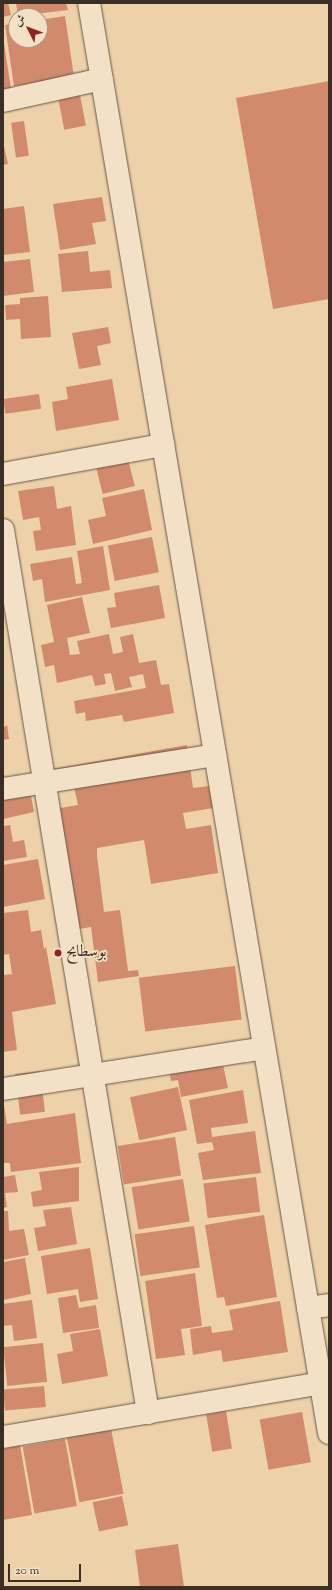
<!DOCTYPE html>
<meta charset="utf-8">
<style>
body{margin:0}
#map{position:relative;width:332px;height:1590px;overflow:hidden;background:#ecd1a9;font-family:"Sorts Mill Goudy",Amiri,serif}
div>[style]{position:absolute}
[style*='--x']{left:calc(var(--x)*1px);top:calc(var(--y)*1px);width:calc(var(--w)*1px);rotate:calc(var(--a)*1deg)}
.building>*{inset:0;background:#d18b6c;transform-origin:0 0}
.roads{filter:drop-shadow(0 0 1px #665846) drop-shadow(0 0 1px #665846)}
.minor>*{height:22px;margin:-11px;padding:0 11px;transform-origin:11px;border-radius:11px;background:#f3e1c7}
.dots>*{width:11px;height:11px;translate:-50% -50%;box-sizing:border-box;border:2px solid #f3e1c7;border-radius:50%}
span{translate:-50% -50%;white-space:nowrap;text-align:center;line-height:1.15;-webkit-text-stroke:3.5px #f3e1c7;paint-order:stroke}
.poi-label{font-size:16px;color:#392f25}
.left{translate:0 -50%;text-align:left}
.frame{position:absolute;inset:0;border:4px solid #392f25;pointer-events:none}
.north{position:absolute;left:8px;top:8px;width:40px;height:40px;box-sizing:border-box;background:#f3e1c7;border:1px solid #a99a86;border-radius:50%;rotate:312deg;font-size:11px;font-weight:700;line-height:16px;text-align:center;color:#392f25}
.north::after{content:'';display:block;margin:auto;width:14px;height:18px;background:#8f2418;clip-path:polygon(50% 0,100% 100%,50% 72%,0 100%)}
.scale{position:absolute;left:8px;top:1564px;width:73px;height:18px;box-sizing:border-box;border:2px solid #392f25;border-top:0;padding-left:5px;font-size:12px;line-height:14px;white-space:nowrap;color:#392f25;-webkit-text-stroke:3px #f3e1c7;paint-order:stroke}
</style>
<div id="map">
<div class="building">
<i style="clip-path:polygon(3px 3px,8px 3px,11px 15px,3px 17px)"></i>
<i style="clip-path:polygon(16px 3px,66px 3px,68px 10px,18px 16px)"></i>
<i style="clip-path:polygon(65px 16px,74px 77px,14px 86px,5px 25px,16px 23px,16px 40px,40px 40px,40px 20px)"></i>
<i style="clip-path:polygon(3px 37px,11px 89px,3px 90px)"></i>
<i style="clip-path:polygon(329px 81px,329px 299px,273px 309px,236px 98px)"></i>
<i style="left:80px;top:95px;width:31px;height:22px;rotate:79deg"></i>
<i style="left:24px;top:121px;width:35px;height:13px;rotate:82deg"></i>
<i style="clip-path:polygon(3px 142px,8px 164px,3px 165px)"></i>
<i style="clip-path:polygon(102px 197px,106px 221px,92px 223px,96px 244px,60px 250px,53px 204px)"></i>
<i style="clip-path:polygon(24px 206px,30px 252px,3px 255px,3px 209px)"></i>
<i style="clip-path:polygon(88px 251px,90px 272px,110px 270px,112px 288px,62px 292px,58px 254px)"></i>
<i style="clip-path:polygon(30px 259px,34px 292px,3px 296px,3px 262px)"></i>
<i style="clip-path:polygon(48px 296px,51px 337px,21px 339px,20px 319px,6px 320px,5px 305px,20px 304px,20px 298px)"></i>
<i style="clip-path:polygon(108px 327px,111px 343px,97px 346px,101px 365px,79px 369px,72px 333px)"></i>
<i style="clip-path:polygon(112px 379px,119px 420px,56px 431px,52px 402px,68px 399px,66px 387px)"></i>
<i style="left:39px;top:394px;width:15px;height:36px;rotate:82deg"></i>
<i style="left:127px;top:455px;width:32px;height:33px;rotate:76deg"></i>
<i style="clip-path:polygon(54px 486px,57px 509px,71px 506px,76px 545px,36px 551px,33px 531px,41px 530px,39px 517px,23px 520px,18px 491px)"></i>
<i style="clip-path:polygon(144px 489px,152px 530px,93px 544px,88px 520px,106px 516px,102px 498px)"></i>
<i style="left:152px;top:537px;width:36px;height:45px;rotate:79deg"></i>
<i style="clip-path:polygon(103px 546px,110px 590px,45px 602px,42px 579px,33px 581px,30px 564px,72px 557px,76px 584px,82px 583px,77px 551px)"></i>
<i style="clip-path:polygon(159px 585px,165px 618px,111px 628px,107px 608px,116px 607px,114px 593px)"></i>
<i style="clip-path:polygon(82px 597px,90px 633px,67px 638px,70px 655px,80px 654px,77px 641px,109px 634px,113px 654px,123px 652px,120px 637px,133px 634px,139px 663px,156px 660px,161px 685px,169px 684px,174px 713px,124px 722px,122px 715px,86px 721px,85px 712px,76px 714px,74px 701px,146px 688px,143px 674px,129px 677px,132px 687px,115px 691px,111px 673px,104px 674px,106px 684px,95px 686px,92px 675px,57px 683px,54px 665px,45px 667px,41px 645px,54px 642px,47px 605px)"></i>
<i style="clip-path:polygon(7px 725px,9px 739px,3px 740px,3px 728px)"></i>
<i style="clip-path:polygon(187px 745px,193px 788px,209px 786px,213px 808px,183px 813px,186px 829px,211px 825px,218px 873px,151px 884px,144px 840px,97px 848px,97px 856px,104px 912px,120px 910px,128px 971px,138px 970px,139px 976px,98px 982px,91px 927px,73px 930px,54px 809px,78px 805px,74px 787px,57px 791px,53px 769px)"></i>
<i style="clip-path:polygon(27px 774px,34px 812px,3px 819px,3px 779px)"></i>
<i style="clip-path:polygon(10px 825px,13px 842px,24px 840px,27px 857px,3px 861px,3px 826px)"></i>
<i style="clip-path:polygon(38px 859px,45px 899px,3px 907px,3px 865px)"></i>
<i style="clip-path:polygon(28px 910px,31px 932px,41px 930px,44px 949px,46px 947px,56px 1004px,12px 1012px,17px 1050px,3px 1052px,3px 975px,12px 974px,9px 954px,3px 955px,3px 913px)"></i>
<i style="left:235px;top:966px;width:54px;height:97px;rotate:83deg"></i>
<i style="clip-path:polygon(220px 1051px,228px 1088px,181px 1097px,178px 1080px,171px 1081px,167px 1061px)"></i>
<i style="left:40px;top:1071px;width:41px;height:25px;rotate:83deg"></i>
<i style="left:178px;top:1087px;width:44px;height:49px;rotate:78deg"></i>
<i style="clip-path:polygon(243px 1090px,248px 1123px,211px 1128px,212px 1137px,255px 1131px,261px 1173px,203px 1180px,198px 1153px,214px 1150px,212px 1142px,197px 1144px,189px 1100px)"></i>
<i style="clip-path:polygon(3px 1099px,7px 1124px,75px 1113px,81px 1163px,11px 1172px,10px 1163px,3px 1163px)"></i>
<i style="left:175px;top:1137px;width:39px;height:58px;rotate:81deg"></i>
<i style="clip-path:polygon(79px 1167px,79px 1201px,33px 1207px,31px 1192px,42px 1190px,39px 1172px)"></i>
<i style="clip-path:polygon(15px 1175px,18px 1192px,5px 1193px,7px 1207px,3px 1208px,3px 1177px)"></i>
<i style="left:256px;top:1177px;width:35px;height:53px;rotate:83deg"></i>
<i style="left:183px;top:1179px;width:43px;height:52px;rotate:81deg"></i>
<i style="clip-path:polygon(71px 1207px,77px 1244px,38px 1251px,34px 1228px,46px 1226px,43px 1210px)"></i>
<i style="clip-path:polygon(3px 1211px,8px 1211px,9px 1231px,24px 1229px,29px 1255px,3px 1260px)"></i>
<i style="clip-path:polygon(264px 1215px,277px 1297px,226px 1306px,224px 1297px,217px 1298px,205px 1225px)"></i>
<i style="left:194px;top:1226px;width:42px;height:60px;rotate:82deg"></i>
<i style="clip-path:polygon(90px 1248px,98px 1299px,80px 1302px,78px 1289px,47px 1294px,41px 1256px)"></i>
<i style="clip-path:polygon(25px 1258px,31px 1294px,3px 1300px,3px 1262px)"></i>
<i style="clip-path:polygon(195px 1273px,202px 1326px,181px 1329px,185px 1355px,156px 1359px,145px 1281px)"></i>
<i style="clip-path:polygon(76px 1295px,79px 1308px,96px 1305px,99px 1328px,63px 1333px,58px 1298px)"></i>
<i style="clip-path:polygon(32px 1300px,37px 1338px,14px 1341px,12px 1325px,3px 1326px,3px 1304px)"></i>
<i style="clip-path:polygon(280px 1301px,288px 1352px,223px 1362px,221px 1350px,193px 1355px,190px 1329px,211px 1326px,212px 1333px,233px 1330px,229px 1310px)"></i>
<i style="clip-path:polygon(100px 1329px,108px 1376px,62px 1384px,57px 1354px,73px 1351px,70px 1334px)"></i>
<i style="left:43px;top:1343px;width:39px;height:40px;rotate:84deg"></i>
<i style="left:44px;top:1386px;width:21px;height:41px;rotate:85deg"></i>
<i style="left:226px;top:1411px;width:38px;height:20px;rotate:81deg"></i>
<i style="left:302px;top:1412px;width:51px;height:43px;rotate:80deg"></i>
<i style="left:111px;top:1429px;width:66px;height:45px;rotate:79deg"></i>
<i style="left:65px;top:1439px;width:68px;height:43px;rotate:80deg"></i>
<i style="clip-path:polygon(20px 1445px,32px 1515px,3px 1520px,3px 1449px)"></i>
<i style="left:122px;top:1496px;width:30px;height:30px;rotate:78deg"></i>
<i style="clip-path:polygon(178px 1544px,184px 1587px,140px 1587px,135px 1550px)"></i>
</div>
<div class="roads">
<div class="minor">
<i style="--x:89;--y:3;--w:1450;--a:80.47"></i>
<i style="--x:3;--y:101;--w:101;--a:-12.5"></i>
<i style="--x:3;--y:474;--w:163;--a:-10.3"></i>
<i style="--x:3;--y:530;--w:895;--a:80.67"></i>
<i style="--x:3;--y:789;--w:215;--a:-9.1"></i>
<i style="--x:3;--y:1089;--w:264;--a:-8.9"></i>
<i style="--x:308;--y:1308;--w:21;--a:-8"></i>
<i style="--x:3;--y:1437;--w:323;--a:-9.6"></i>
</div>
</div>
<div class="dots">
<i style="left:58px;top:953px;background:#8f2418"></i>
</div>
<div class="poi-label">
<span class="left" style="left:66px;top:953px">بوسطايح</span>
</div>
<div class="frame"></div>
<div class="north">ش</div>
<div class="scale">20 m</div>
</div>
